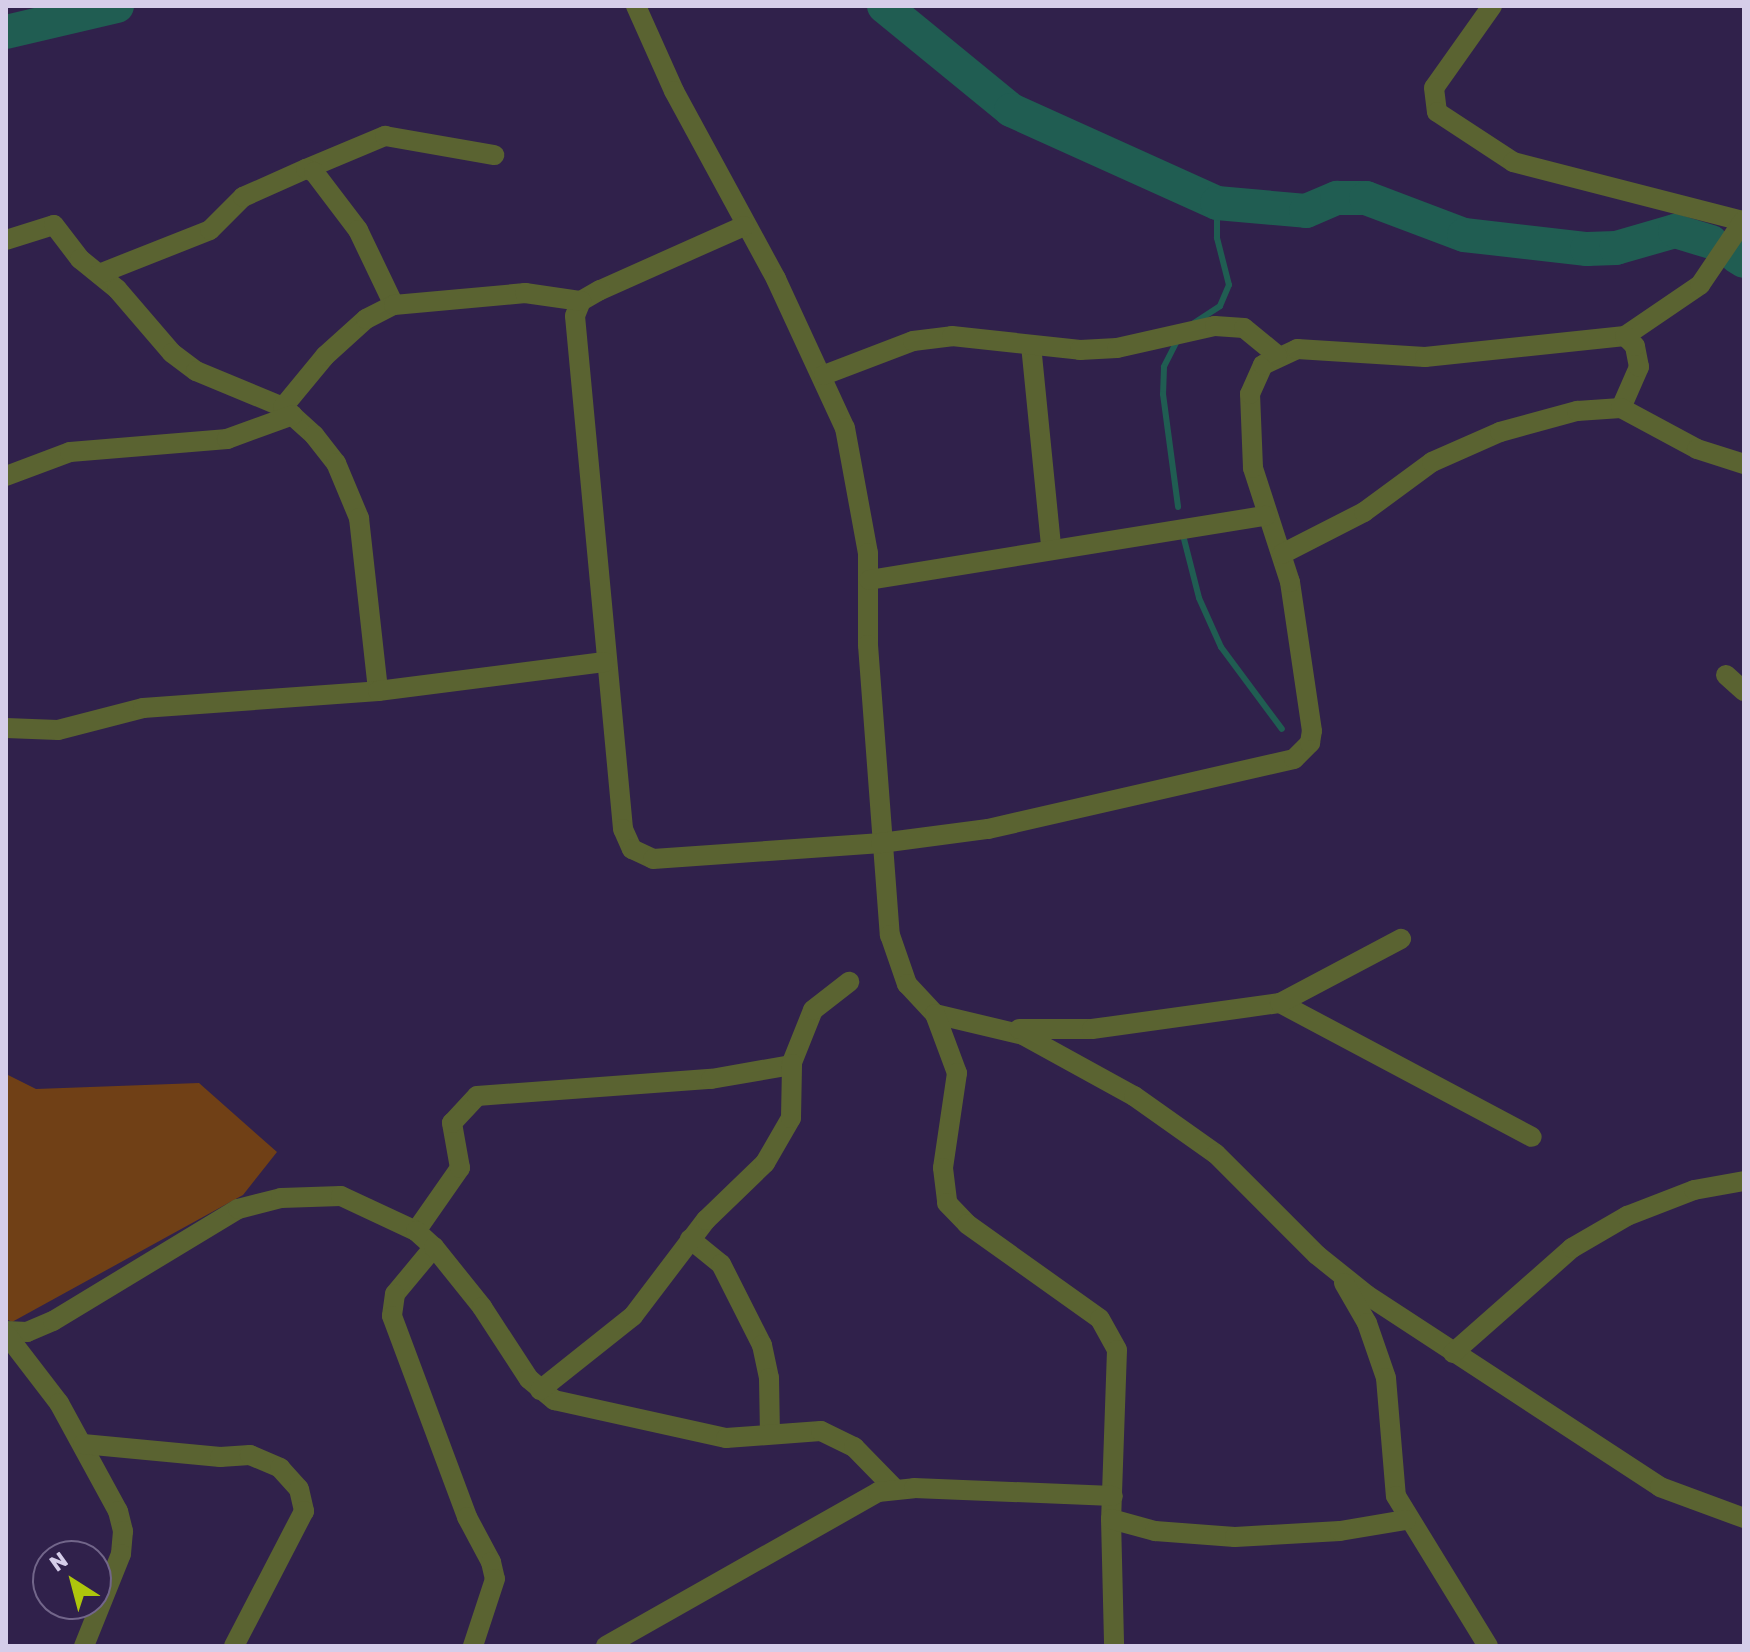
<!DOCTYPE html>
<style>
body{margin:0}
#map{position:relative;width:1750px;height:1652px;overflow:hidden;background:#30214b;font-family:Rubik,sans-serif}
div>[style]{position:absolute}
[style*='--x']{left:calc(var(--x)*1px);top:calc(var(--y)*1px);width:calc(var(--w)*1px);rotate:calc(var(--a)*1deg)}
.green>*{inset:0;background:#704016}
.stream>*{height:6px;margin:-3px;padding:0 3px;transform-origin:3px;border-radius:3px;background:#205d52}
.river>*{height:34px;margin:-17px;padding:0 17px;transform-origin:17px;border-radius:17px;background:#205d52}
.minor>*{height:20px;margin:-10px;padding:0 10px;transform-origin:10px;border-radius:10px;background:#5a6331}
span{translate:-50% -50%;white-space:nowrap;text-align:center;line-height:1.15;-webkit-text-stroke:8px #30214b;paint-order:stroke}
.frame{position:absolute;inset:0;border:8px solid #d5cde9;pointer-events:none}
.north{position:absolute;left:32px;top:1540px;width:80px;height:80px;box-sizing:border-box;background:#30214b;border:2px solid #72668a;border-radius:50%;rotate:324deg;font-size:22px;font-weight:700;line-height:32px;text-align:center;color:#d5cde9}
.north::after{content:'';display:block;margin:auto;width:28px;height:36px;background:#aec60c;clip-path:polygon(50% 0,100% 100%,50% 72%,0 100%)}
</style>
<div id="map">
<div class="green">
<i style="clip-path:polygon(6px 1074px,36px 1089px,199px 1083px,277px 1152px,243px 1195px,12px 1322px,6px 1319px)"></i>
</div>
<div class="stream">
<i style="--x:1194;--y:323;--w:31;--a:-33"></i>
<i style="--x:1220;--y:306;--w:23;--a:-67"></i>
<i style="--x:1229;--y:285;--w:49;--a:-104.3"></i>
<i style="--x:1217;--y:238;--w:35;--a:-90"></i>
<i style="--x:1178;--y:339;--w:31;--a:117"></i>
<i style="--x:1164;--y:367;--w:27;--a:92"></i>
<i style="--x:1163;--y:394;--w:114;--a:82.4"></i>
<i style="--x:1184;--y:539;--w:61;--a:75.7"></i>
<i style="--x:1199;--y:598;--w:54;--a:65.8"></i>
<i style="--x:1221;--y:647;--w:102;--a:53.4"></i>
</div>
<div class="river">
<i style="--x:884;--y:6;--w:164;--a:39.3"></i>
<i style="--x:1011;--y:110;--w:226;--a:24.3"></i>
<i style="--x:1217;--y:203;--w:89;--a:5.1"></i>
<i style="--x:1306;--y:211;--w:34;--a:-23"></i>
<i style="--x:1337;--y:198;--w:29;--a:0"></i>
<i style="--x:1366;--y:198;--w:105;--a:20.7"></i>
<i style="--x:1464;--y:235;--w:124;--a:6.5"></i>
<i style="--x:1587;--y:249;--w:29;--a:-2"></i>
<i style="--x:1616;--y:248;--w:61;--a:-16.1"></i>
<i style="--x:1675;--y:231;--w:38;--a:17"></i>
<i style="--x:6;--y:32;--w:114;--a:-13.2"></i>
<i style="--x:1736;--y:256;--w:9;--a:32"></i>
</div>
<div class="minor">
<i style="--x:636;--y:6;--w:93;--a:65.9"></i>
<i style="--x:674;--y:91;--w:214;--a:61.5"></i>
<i style="--x:776;--y:279;--w:164;--a:65.2"></i>
<i style="--x:845;--y:428;--w:127;--a:79.6"></i>
<i style="--x:868;--y:553;--w:92;--a:90"></i>
<i style="--x:868;--y:645;--w:291;--a:85.7"></i>
<i style="--x:890;--y:935;--w:52;--a:70.9"></i>
<i style="--x:907;--y:984;--w:41;--a:47"></i>
<i style="--x:935;--y:1014;--w:90;--a:13.4"></i>
<i style="--x:1023;--y:1035;--w:127;--a:28.8"></i>
<i style="--x:1134;--y:1096;--w:100;--a:35.3"></i>
<i style="--x:1216;--y:1154;--w:143;--a:45"></i>
<i style="--x:1317;--y:1255;--w:64;--a:38.7"></i>
<i style="--x:1367;--y:1295;--w:350;--a:33.2"></i>
<i style="--x:1660;--y:1487;--w:90;--a:20.3"></i>
<i style="--x:1492;--y:6;--w:100;--a:125.3"></i>
<i style="--x:1434;--y:88;--w:24;--a:83"></i>
<i style="--x:1437;--y:112;--w:91;--a:33.3"></i>
<i style="--x:1513;--y:162;--w:237;--a:14.4"></i>
<i style="--x:306;--y:169;--w:86;--a:-22.7"></i>
<i style="--x:385;--y:136;--w:111;--a:9.9"></i>
<i style="--x:744;--y:226;--w:158;--a:156"></i>
<i style="--x:600;--y:290;--w:22;--a:150"></i>
<i style="--x:581;--y:301;--w:16;--a:112"></i>
<i style="--x:575;--y:316;--w:515;--a:84.65"></i>
<i style="--x:623;--y:829;--w:22;--a:66"></i>
<i style="--x:632;--y:849;--w:23;--a:25"></i>
<i style="--x:653;--y:859;--w:229;--a:-4"></i>
<i style="--x:881;--y:843;--w:108;--a:-7.5"></i>
<i style="--x:988;--y:829;--w:314;--a:-12.9"></i>
<i style="--x:1294;--y:759;--w:23;--a:-45"></i>
<i style="--x:1310;--y:743;--w:12;--a:-81"></i>
<i style="--x:1312;--y:731;--w:151;--a:-98.4"></i>
<i style="--x:1290;--y:582;--w:120;--a:-108"></i>
<i style="--x:1253;--y:468;--w:74;--a:-92.3"></i>
<i style="--x:1250;--y:394;--w:32;--a:-66"></i>
<i style="--x:1263;--y:365;--w:38;--a:-25"></i>
<i style="--x:1297;--y:349;--w:128;--a:3.6"></i>
<i style="--x:1425;--y:357;--w:201;--a:-6"></i>
<i style="--x:1625;--y:336;--w:91;--a:-34.2"></i>
<i style="--x:1700;--y:285;--w:78;--a:-55.9"></i>
<i style="--x:6;--y:240;--w:50;--a:-17.4"></i>
<i style="--x:54;--y:225;--w:43;--a:52.6"></i>
<i style="--x:80;--y:259;--w:48;--a:39"></i>
<i style="--x:117;--y:289;--w:84;--a:49.3"></i>
<i style="--x:172;--y:353;--w:30;--a:37"></i>
<i style="--x:196;--y:371;--w:94;--a:22.5"></i>
<i style="--x:283;--y:407;--w:42;--a:42.1"></i>
<i style="--x:314;--y:435;--w:36;--a:52"></i>
<i style="--x:336;--y:463;--w:60;--a:67.3"></i>
<i style="--x:359;--y:518;--w:174;--a:83.7"></i>
<i style="--x:99;--y:274;--w:119;--a:-21.6"></i>
<i style="--x:210;--y:230;--w:47;--a:-45"></i>
<i style="--x:243;--y:197;--w:69;--a:-24"></i>
<i style="--x:306;--y:169;--w:9;--a:21"></i>
<i style="--x:314;--y:172;--w:73;--a:52.8"></i>
<i style="--x:358;--y:230;--w:83;--a:64.4"></i>
<i style="--x:1031;--y:345;--w:203;--a:84.3"></i>
<i style="--x:824;--y:375;--w:95;--a:-20.9"></i>
<i style="--x:913;--y:341;--w:39;--a:-7"></i>
<i style="--x:952;--y:336;--w:129;--a:6.2"></i>
<i style="--x:1080;--y:350;--w:37;--a:-3"></i>
<i style="--x:1117;--y:348;--w:100;--a:-12.7"></i>
<i style="--x:1215;--y:326;--w:29;--a:4"></i>
<i style="--x:1244;--y:328;--w:43;--a:39.3"></i>
<i style="--x:283;--y:407;--w:66;--a:-50.5"></i>
<i style="--x:325;--y:356;--w:55;--a:-42.1"></i>
<i style="--x:366;--y:319;--w:31;--a:-27"></i>
<i style="--x:394;--y:305;--w:132;--a:-5.2"></i>
<i style="--x:525;--y:293;--w:57;--a:8.1"></i>
<i style="--x:1621;--y:408;--w:45;--a:-66.3"></i>
<i style="--x:1639;--y:367;--w:21;--a:-101"></i>
<i style="--x:1635;--y:346;--w:14;--a:-135"></i>
<i style="--x:6;--y:476;--w:68;--a:-20.6"></i>
<i style="--x:70;--y:452;--w:158;--a:-4.7"></i>
<i style="--x:227;--y:439;--w:70;--a:-20"></i>
<i style="--x:1282;--y:554;--w:92;--a:-27.1"></i>
<i style="--x:1364;--y:512;--w:84;--a:-36.3"></i>
<i style="--x:1432;--y:462;--w:74;--a:-23.8"></i>
<i style="--x:1500;--y:432;--w:80;--a:-15.3"></i>
<i style="--x:1577;--y:411;--w:44;--a:-3.9"></i>
<i style="--x:1621;--y:408;--w:86;--a:28.3"></i>
<i style="--x:1697;--y:449;--w:49;--a:17.7"></i>
<i style="--x:869;--y:580;--w:402;--a:-9.2"></i>
<i style="--x:1726;--y:675;--w:24;--a:42"></i>
<i style="--x:6;--y:728;--w:52;--a:2.2"></i>
<i style="--x:58;--y:730;--w:88;--a:-14.5"></i>
<i style="--x:143;--y:708;--w:236;--a:-4.1"></i>
<i style="--x:378;--y:691;--w:228;--a:-7.3"></i>
<i style="--x:1280;--y:1003;--w:285;--a:28"></i>
<i style="--x:935;--y:1014;--w:63;--a:69.6"></i>
<i style="--x:957;--y:1073;--w:96;--a:98.4"></i>
<i style="--x:943;--y:1168;--w:35;--a:83"></i>
<i style="--x:947;--y:1203;--w:29;--a:46"></i>
<i style="--x:967;--y:1224;--w:163;--a:35.5"></i>
<i style="--x:1100;--y:1319;--w:35;--a:61"></i>
<i style="--x:1117;--y:1350;--w:169;--a:92"></i>
<i style="--x:1111;--y:1519;--w:127;--a:88.6"></i>
<i style="--x:1019;--y:1029;--w:73;--a:0"></i>
<i style="--x:1092;--y:1029;--w:190;--a:-7.9"></i>
<i style="--x:1280;--y:1003;--w:137;--a:-27.9"></i>
<i style="--x:416;--y:1231;--w:77;--a:-55.1"></i>
<i style="--x:460;--y:1168;--w:46;--a:-100.1"></i>
<i style="--x:452;--y:1123;--w:37;--a:-47"></i>
<i style="--x:477;--y:1096;--w:235;--a:-4.2"></i>
<i style="--x:711;--y:1079;--w:81;--a:-9.9"></i>
<i style="--x:791;--y:1065;--w:59;--a:-68.2"></i>
<i style="--x:813;--y:1010;--w:46;--a:-37.9"></i>
<i style="--x:690;--y:1239;--w:40;--a:39"></i>
<i style="--x:721;--y:1264;--w:91;--a:63.2"></i>
<i style="--x:762;--y:1345;--w:34;--a:78"></i>
<i style="--x:769;--y:1378;--w:56;--a:89"></i>
<i style="--x:434;--y:1247;--w:61;--a:129.7"></i>
<i style="--x:395;--y:1294;--w:22;--a:98"></i>
<i style="--x:392;--y:1316;--w:215;--a:69.5"></i>
<i style="--x:467;--y:1517;--w:51;--a:61.9"></i>
<i style="--x:491;--y:1562;--w:17;--a:77"></i>
<i style="--x:495;--y:1579;--w:71;--a:108.2"></i>
<i style="--x:1344;--y:1283;--w:46;--a:60.1"></i>
<i style="--x:1367;--y:1323;--w:58;--a:70.9"></i>
<i style="--x:1386;--y:1378;--w:118;--a:85.2"></i>
<i style="--x:1396;--y:1496;--w:176;--a:58.5"></i>
<i style="--x:6;--y:1331;--w:21;--a:3"></i>
<i style="--x:27;--y:1332;--w:28;--a:-23"></i>
<i style="--x:53;--y:1321;--w:216;--a:-31.2"></i>
<i style="--x:238;--y:1209;--w:44;--a:-14.3"></i>
<i style="--x:281;--y:1198;--w:60;--a:-1.9"></i>
<i style="--x:341;--y:1196;--w:83;--a:25"></i>
<i style="--x:416;--y:1231;--w:24;--a:42"></i>
<i style="--x:434;--y:1247;--w:77;--a:51.3"></i>
<i style="--x:482;--y:1307;--w:86;--a:56.9"></i>
<i style="--x:529;--y:1379;--w:33;--a:40"></i>
<i style="--x:554;--y:1400;--w:176;--a:12.5"></i>
<i style="--x:726;--y:1438;--w:95;--a:-4.2"></i>
<i style="--x:821;--y:1431;--w:37;--a:26"></i>
<i style="--x:854;--y:1447;--w:57;--a:45.7"></i>
<i style="--x:6;--y:1334;--w:87;--a:52.5"></i>
<i style="--x:59;--y:1403;--w:123;--a:61.4"></i>
<i style="--x:118;--y:1511;--w:21;--a:76"></i>
<i style="--x:123;--y:1531;--w:23;--a:95"></i>
<i style="--x:121;--y:1554;--w:99;--a:111.9"></i>
<i style="--x:1453;--y:1353;--w:159;--a:-41.4"></i>
<i style="--x:1572;--y:1248;--w:64;--a:-30.2"></i>
<i style="--x:1627;--y:1216;--w:72;--a:-21.2"></i>
<i style="--x:1694;--y:1190;--w:51;--a:-10.2"></i>
<i style="--x:540;--y:1390;--w:119;--a:-38.5"></i>
<i style="--x:633;--y:1316;--w:121;--a:-52.8"></i>
<i style="--x:706;--y:1220;--w:82;--a:-44"></i>
<i style="--x:765;--y:1163;--w:52;--a:-60"></i>
<i style="--x:791;--y:1118;--w:54;--a:-88.9"></i>
<i style="--x:83;--y:1444;--w:138;--a:5.4"></i>
<i style="--x:220;--y:1457;--w:30;--a:-4"></i>
<i style="--x:250;--y:1455;--w:33;--a:23"></i>
<i style="--x:280;--y:1468;--w:28;--a:48"></i>
<i style="--x:299;--y:1489;--w:23;--a:77"></i>
<i style="--x:304;--y:1511;--w:152;--a:117.4"></i>
<i style="--x:1111;--y:1519;--w:46;--a:15.3"></i>
<i style="--x:1155;--y:1531;--w:80;--a:4.3"></i>
<i style="--x:1235;--y:1537;--w:105;--a:-3.3"></i>
<i style="--x:1340;--y:1531;--w:67;--a:-9.5"></i>
<i style="--x:606;--y:1646;--w:313;--a:-29.5"></i>
<i style="--x:878;--y:1492;--w:36;--a:-6"></i>
<i style="--x:914;--y:1488;--w:199;--a:2.3"></i>
</div>
<div class="frame"></div>
<div class="north">N</div>
</div>
